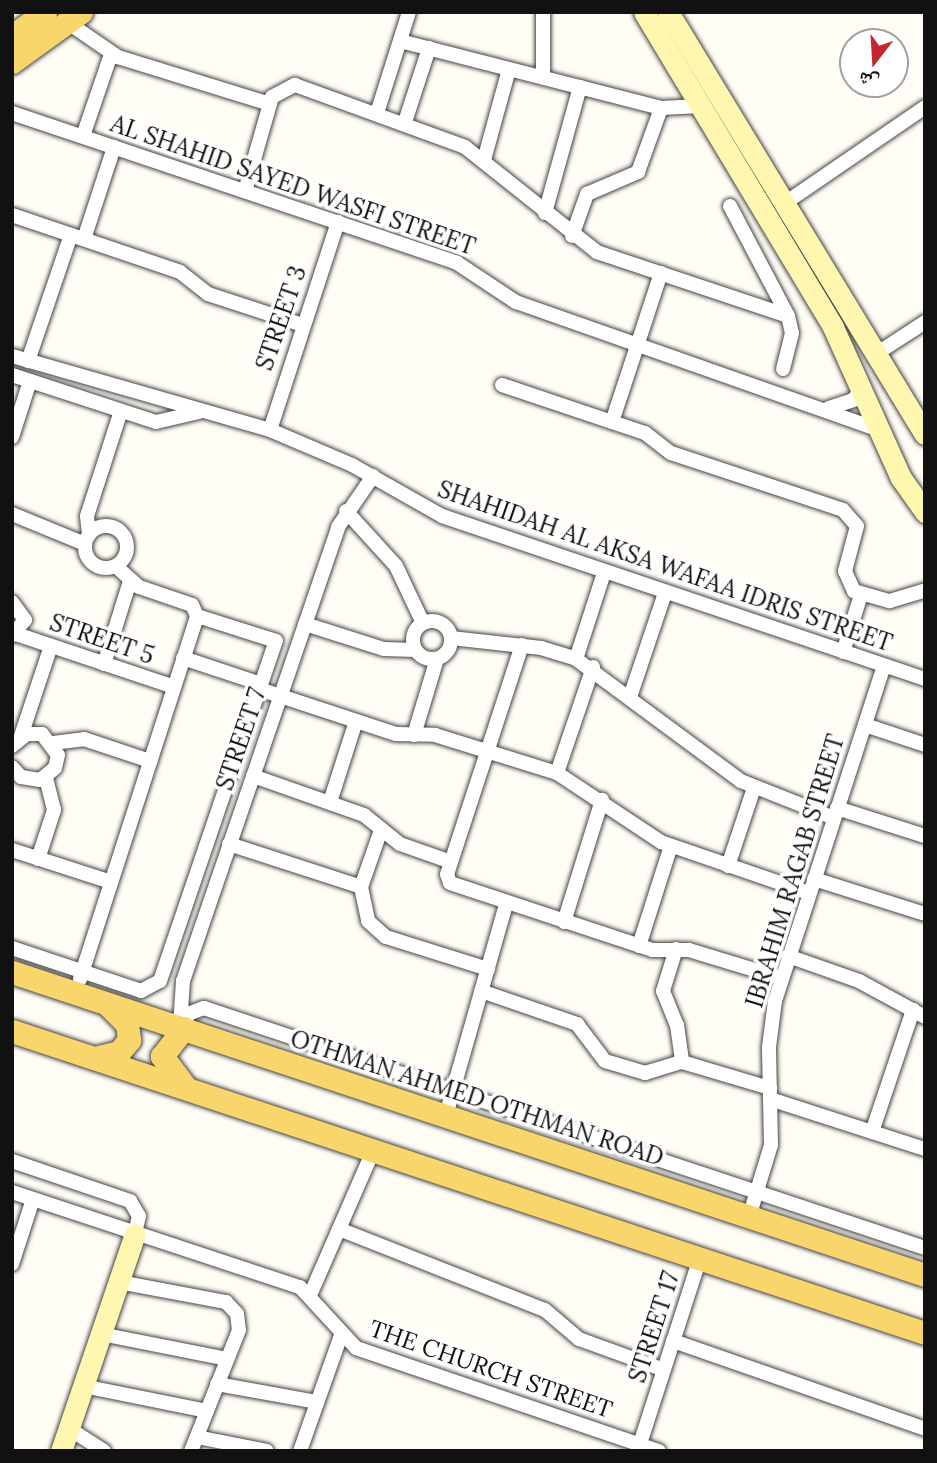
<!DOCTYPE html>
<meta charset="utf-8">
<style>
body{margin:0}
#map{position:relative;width:937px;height:1463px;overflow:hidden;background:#fffdf5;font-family:Lora,"Noto Naskh Arabic",serif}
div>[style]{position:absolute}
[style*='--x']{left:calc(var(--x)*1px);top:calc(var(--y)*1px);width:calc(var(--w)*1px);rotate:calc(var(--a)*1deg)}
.roads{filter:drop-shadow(0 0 2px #444) drop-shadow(0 0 2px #444)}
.street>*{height:14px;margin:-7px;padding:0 7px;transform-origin:7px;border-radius:7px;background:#fff}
.street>.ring{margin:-7px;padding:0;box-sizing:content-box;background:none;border:14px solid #fff;border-radius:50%}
.secondary>*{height:21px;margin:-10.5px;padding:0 10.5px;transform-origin:10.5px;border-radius:10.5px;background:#fff6b0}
.primary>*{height:23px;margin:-11.5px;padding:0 11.5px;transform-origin:11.5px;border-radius:11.5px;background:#f9d66b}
span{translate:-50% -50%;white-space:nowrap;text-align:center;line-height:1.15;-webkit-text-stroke:7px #fff;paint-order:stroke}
.street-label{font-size:24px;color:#111}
.frame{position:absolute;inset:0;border:14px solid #111;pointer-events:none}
.north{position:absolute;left:839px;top:28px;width:70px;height:70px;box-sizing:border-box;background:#fff;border:2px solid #a0a0a0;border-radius:50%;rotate:197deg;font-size:19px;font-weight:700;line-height:28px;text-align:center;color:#111}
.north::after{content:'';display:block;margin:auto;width:24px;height:32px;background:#c4262e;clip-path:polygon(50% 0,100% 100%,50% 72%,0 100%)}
</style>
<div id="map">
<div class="roads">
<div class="street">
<i style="--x:543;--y:12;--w:65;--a:90"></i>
<i style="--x:67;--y:22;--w:62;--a:34.5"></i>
<i style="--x:118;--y:57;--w:159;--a:17.2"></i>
<i style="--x:400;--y:41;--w:269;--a:14.4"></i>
<i style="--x:661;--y:108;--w:40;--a:-2.9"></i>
<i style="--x:12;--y:113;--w:470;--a:18.6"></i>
<i style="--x:457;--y:263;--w:71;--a:33.5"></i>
<i style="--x:516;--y:302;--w:385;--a:19.4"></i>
<i style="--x:377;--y:113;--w:106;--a:-72.4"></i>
<i style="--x:405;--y:122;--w:78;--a:-72"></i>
<i style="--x:83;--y:136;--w:87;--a:-71.1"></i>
<i style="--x:484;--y:160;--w:94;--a:-74.6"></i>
<i style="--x:245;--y:191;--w:98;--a:-74"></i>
<i style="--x:272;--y:97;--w:26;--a:-28"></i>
<i style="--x:295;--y:85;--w:181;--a:20"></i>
<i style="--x:465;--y:147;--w:169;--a:38.5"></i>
<i style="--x:597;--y:252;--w:201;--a:18.5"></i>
<i style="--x:785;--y:203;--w:170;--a:-34.4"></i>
<i style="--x:730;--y:206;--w:124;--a:62.2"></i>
<i style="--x:788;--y:316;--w:17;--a:77"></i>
<i style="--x:792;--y:333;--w:37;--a:104"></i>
<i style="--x:545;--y:213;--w:131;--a:-74.5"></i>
<i style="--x:12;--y:215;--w:177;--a:18.7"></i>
<i style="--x:180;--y:272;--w:36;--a:38"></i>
<i style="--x:208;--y:294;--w:100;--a:18.1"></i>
<i style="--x:572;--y:236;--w:45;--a:-70.3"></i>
<i style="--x:587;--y:194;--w:56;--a:-23.3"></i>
<i style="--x:638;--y:172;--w:68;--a:-70.2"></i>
<i style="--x:84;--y:239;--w:97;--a:-71.9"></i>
<i style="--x:876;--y:354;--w:59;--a:-33.1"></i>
<i style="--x:12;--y:356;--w:268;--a:16"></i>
<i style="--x:270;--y:430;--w:89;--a:23.1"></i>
<i style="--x:352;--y:465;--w:103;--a:29.5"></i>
<i style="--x:442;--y:516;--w:510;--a:18.65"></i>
<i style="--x:28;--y:361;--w:133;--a:-71.2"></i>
<i style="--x:12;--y:375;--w:151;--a:18.1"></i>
<i style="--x:156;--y:422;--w:44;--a:-13.1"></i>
<i style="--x:502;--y:385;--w:151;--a:18.6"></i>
<i style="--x:645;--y:433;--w:33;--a:38"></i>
<i style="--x:671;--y:453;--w:181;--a:18.3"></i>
<i style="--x:843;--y:510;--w:21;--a:49"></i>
<i style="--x:857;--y:526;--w:47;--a:104.9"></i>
<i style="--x:845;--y:571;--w:22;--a:66"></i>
<i style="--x:854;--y:591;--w:37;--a:16"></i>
<i style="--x:890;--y:601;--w:37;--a:-17"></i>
<i style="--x:829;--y:408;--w:25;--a:-18"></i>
<i style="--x:853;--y:400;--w:17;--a:-50"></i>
<i style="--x:612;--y:422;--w:157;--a:-71.8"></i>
<i style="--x:270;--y:430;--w:219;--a:-71.9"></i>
<i style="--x:12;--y:437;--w:59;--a:-72.2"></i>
<i style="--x:346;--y:511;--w:74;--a:47.7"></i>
<i style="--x:396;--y:566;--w:63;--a:64.7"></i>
<i style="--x:12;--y:514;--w:79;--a:22.3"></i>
<i class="ring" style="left:85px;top:526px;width:28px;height:28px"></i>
<i style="--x:89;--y:535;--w:19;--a:-96"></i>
<i style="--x:87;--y:516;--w:110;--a:-72.1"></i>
<i style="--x:12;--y:602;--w:22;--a:54"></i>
<i style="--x:25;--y:620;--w:20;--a:131"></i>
<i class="ring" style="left:413px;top:621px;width:24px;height:24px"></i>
<i style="--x:305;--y:624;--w:83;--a:17.6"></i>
<i style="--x:384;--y:649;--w:31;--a:2"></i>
<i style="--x:16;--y:634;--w:167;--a:18.5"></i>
<i style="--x:451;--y:638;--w:91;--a:6.3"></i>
<i style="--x:541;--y:648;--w:37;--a:17"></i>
<i style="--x:576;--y:659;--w:205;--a:36.5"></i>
<i style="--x:741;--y:781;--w:100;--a:21.7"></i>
<i style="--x:522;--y:645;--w:241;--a:108.1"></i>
<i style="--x:447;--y:874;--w:9;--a:72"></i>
<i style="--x:450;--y:883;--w:213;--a:18.3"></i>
<i style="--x:652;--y:950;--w:37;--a:0"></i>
<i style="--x:689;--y:950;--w:96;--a:16.9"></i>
<i style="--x:843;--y:652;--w:60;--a:-72.5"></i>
<i style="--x:183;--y:658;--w:82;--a:18.4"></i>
<i style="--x:576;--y:659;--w:90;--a:-72"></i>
<i style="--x:104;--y:664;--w:87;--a:-72.6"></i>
<i style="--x:259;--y:689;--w:144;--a:18.2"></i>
<i style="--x:396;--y:734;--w:39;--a:1"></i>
<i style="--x:435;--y:735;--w:128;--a:17.3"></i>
<i style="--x:557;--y:773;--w:125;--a:33.6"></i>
<i style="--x:661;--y:842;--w:157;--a:19"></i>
<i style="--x:630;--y:697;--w:110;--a:-71.4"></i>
<i style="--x:865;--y:725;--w:63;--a:18.4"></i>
<i style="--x:414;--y:735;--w:79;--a:-73.2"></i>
<i style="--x:21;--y:736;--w:95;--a:-71.6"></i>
<i style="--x:53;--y:743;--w:31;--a:-7"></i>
<i style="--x:84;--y:739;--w:70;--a:18.4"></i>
<i style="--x:12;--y:746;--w:19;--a:-39"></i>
<i style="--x:27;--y:734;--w:15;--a:0"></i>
<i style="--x:42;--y:734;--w:26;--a:53"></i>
<i style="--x:58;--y:755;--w:13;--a:103"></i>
<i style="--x:55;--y:768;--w:19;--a:141"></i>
<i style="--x:40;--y:780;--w:19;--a:-171"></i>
<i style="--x:21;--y:777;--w:13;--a:-132"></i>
<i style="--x:557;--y:773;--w:112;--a:-71.2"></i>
<i style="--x:253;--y:776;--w:118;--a:19.4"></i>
<i style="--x:364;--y:815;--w:46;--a:38.9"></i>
<i style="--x:400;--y:844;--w:54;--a:19.4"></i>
<i style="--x:330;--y:802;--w:85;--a:-72.2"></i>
<i style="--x:837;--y:808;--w:92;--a:17.7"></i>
<i style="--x:381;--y:830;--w:60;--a:109.3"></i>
<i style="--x:361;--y:887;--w:35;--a:78"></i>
<i style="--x:368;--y:921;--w:24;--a:42"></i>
<i style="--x:386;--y:937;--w:107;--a:17.4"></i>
<i style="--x:229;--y:844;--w:139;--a:18"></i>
<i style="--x:12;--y:850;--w:104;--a:17.9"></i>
<i style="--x:38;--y:859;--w:52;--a:-71.9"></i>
<i style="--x:54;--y:810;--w:34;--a:-104"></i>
<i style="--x:728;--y:866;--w:82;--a:-71.6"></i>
<i style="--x:814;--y:879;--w:116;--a:17.5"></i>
<i style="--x:564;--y:922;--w:128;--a:-72.7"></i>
<i style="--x:639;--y:946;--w:105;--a:-72.3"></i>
<i style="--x:12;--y:948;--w:136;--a:18.4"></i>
<i style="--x:141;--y:991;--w:21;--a:-28"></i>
<i style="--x:160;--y:981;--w:359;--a:-71.2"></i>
<i style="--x:276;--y:641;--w:83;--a:-162.4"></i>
<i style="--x:676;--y:949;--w:44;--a:107.2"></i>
<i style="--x:663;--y:991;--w:37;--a:68"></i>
<i style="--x:677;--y:1025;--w:37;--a:82"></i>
<i style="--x:788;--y:956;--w:75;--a:19.4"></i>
<i style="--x:859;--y:981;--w:75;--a:28.6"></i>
<i style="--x:80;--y:979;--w:381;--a:-72.1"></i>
<i style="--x:197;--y:616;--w:12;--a:-114"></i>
<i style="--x:192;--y:605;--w:56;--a:-161.2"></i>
<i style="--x:139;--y:587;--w:31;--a:-138"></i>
<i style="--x:481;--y:991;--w:102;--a:19"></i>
<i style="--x:577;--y:1024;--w:46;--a:52.9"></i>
<i style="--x:605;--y:1061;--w:42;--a:16.7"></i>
<i style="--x:645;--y:1073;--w:39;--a:-17"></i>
<i style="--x:682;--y:1062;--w:92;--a:16.5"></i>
<i style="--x:180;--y:1026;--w:45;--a:-86.2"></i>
<i style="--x:183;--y:981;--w:480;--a:-71.1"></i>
<i style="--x:338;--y:527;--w:62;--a:-55.5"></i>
<i style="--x:184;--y:1028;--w:15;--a:-74"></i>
<i style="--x:188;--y:1014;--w:17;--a:-21"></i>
<i style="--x:204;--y:1008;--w:760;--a:18.41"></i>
<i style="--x:770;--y:1099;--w:163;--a:17.9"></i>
<i style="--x:446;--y:1115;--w:219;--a:-74.1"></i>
<i style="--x:872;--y:1132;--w:129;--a:-71.4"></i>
<i style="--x:12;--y:1161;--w:125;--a:18.7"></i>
<i style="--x:130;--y:1201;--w:17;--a:59"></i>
<i style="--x:139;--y:1216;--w:18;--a:103"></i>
<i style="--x:12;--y:1192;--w:303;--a:18.3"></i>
<i style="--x:300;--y:1287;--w:83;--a:47.4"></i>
<i style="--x:356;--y:1348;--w:320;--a:18.8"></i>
<i style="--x:749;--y:1217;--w:75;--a:-73"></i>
<i style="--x:771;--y:1145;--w:98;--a:-91.2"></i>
<i style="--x:769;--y:1047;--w:46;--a:-82.6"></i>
<i style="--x:775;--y:1001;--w:352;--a:-72"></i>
<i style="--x:339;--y:1229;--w:221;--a:21.5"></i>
<i style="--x:545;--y:1310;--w:45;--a:40.5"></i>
<i style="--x:579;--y:1339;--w:90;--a:20"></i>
<i style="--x:12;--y:1264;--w:68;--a:-72.1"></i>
<i style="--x:119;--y:1282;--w:109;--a:10.6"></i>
<i style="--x:226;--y:1302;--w:16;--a:47"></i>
<i style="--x:237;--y:1314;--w:16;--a:83"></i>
<i style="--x:239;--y:1330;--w:130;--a:111.6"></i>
<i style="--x:311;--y:1293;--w:157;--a:-66.4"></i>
<i style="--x:101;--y:1334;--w:128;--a:11.2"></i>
<i style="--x:673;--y:1341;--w:267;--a:19.2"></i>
<i style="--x:217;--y:1384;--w:102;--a:10.2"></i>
<i style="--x:83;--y:1386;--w:126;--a:11.4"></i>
<i style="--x:68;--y:1428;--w:43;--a:32.6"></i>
<i style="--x:197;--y:1437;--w:71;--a:11.3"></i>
<i style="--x:638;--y:1450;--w:202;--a:-72.1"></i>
<i style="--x:300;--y:1451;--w:123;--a:-70.5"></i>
</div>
<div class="secondary">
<i style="--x:644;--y:12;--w:367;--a:59"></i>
<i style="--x:833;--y:327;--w:166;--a:65.8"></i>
<i style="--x:901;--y:478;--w:42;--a:54.8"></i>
<i style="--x:668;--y:12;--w:494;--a:58.7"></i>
<i style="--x:61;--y:1451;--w:229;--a:-71.2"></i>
</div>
<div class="primary">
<i style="--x:12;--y:36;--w:41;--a:-36"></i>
<i style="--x:12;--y:62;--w:85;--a:-35.9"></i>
<i style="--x:12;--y:972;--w:962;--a:18.36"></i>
<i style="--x:184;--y:1028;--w:36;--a:128"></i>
<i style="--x:162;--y:1056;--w:36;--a:53"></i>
<i style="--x:12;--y:1031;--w:962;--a:18.3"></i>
<i style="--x:95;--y:1058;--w:25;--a:-14"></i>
<i style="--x:119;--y:1052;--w:16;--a:-50"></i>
<i style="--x:129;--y:1040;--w:16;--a:-97"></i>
<i style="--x:127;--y:1024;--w:27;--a:-135"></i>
</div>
</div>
<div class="street-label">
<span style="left:293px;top:185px;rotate:19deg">AL SHAHID SAYED WASFI STREET</span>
<span style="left:281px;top:318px;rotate:-71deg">STREET 3</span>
<span style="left:665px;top:566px;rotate:19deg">SHAHIDAH AL AKSA WAFAA IDRIS STREET</span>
<span style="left:102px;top:639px;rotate:19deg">STREET 5</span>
<span style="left:241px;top:739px;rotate:-71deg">STREET 7</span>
<span style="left:795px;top:871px;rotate:-73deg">IBRAHIM RAGAB STREET</span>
<span style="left:477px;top:1098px;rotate:18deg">OTHMAN AHMED OTHMAN ROAD</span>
<span style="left:654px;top:1327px;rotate:-72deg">STREET 17</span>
<span style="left:491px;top:1369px;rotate:19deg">THE CHURCH STREET</span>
</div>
<div class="frame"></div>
<div class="north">ش</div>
</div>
